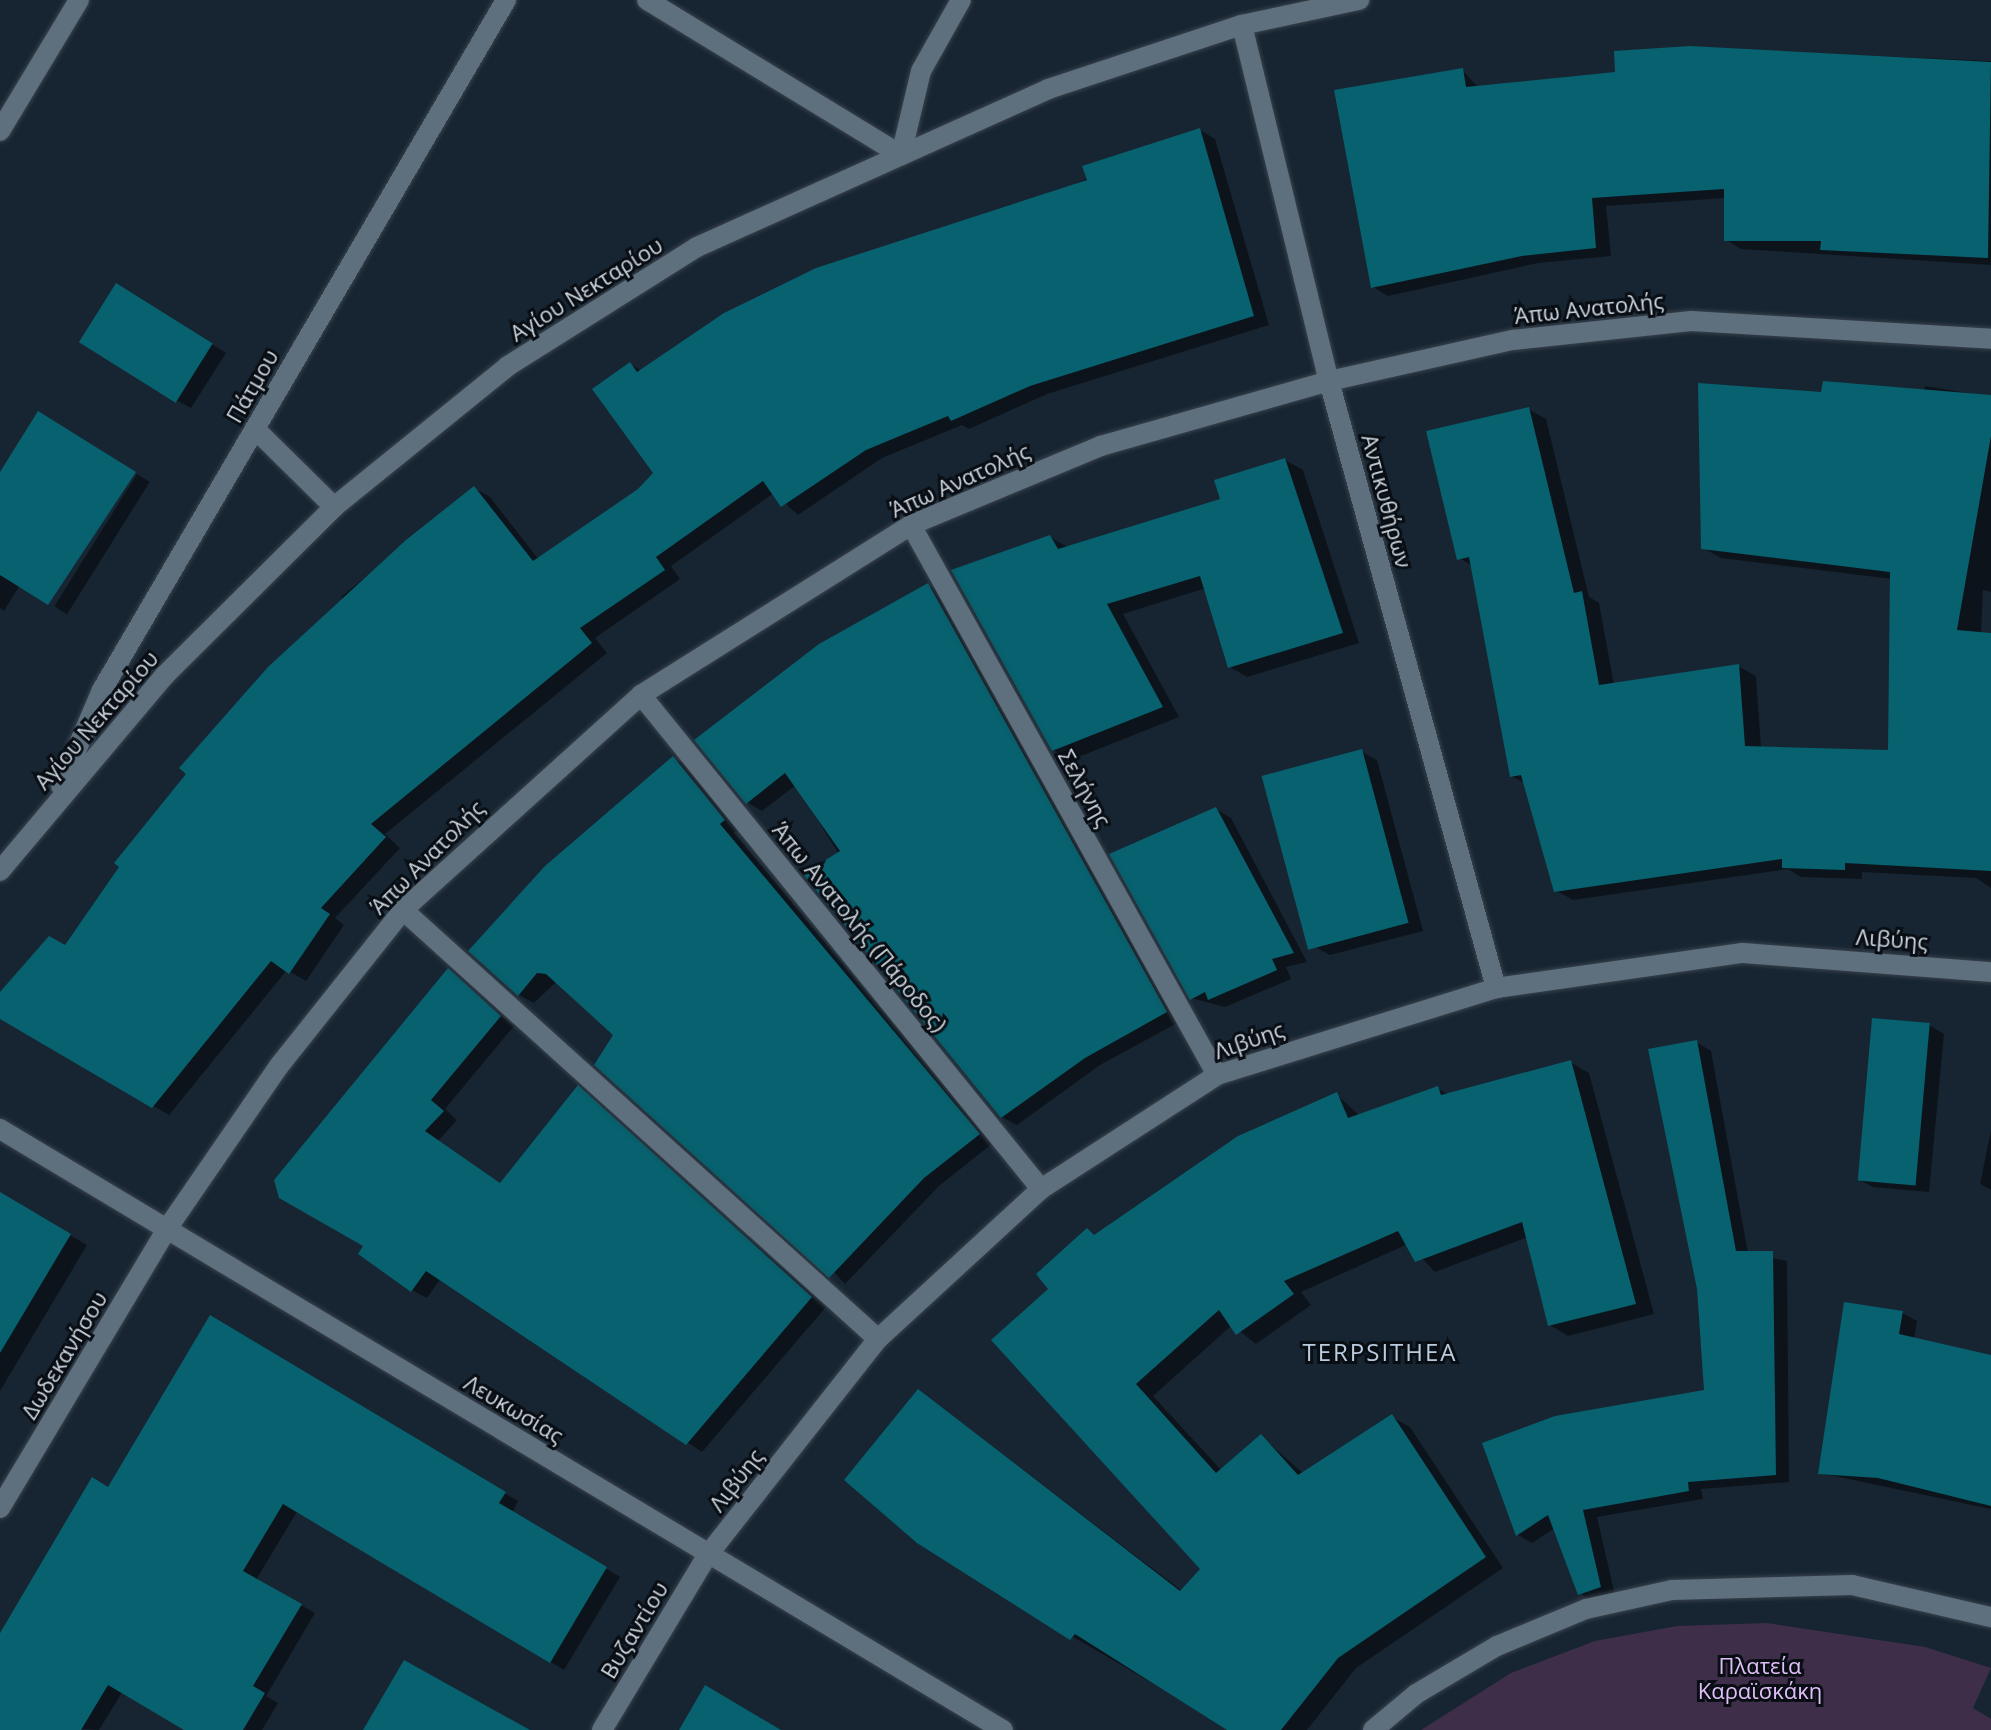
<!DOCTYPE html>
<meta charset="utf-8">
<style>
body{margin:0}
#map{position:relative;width:1991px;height:1730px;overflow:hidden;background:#172532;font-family:"Open Sans",sans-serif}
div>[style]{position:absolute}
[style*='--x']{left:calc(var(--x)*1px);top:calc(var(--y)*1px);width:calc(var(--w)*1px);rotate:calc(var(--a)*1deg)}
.green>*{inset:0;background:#3f2e4a}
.shadow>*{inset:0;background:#0007;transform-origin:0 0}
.building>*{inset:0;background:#07616e;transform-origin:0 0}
.roads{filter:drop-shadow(0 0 2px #38424c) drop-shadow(0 0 2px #38424c)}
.minor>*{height:20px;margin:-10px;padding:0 10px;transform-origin:10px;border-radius:10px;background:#5e6f7e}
span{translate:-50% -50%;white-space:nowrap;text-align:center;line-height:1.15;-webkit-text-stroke:6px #080e13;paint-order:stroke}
.street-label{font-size:22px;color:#cdd6df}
.park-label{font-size:22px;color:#e0bef7}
.neighbourhood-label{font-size:24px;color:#b9cbdc;letter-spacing:2px}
</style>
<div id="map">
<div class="green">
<i style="clip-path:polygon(1767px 1623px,1925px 1647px,1991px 1668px,1973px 1708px,1991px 1719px,1991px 1730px,1421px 1730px,1511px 1673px,1595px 1641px,1677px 1626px)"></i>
</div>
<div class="shadow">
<i style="clip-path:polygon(1690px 48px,1991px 61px,1991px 265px,1741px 249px,1726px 240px,1726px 198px,1606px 206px,1611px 256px,1538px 263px,1388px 296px,1373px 287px,1462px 70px,1478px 87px,1617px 74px)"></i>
<i style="clip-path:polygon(1200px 130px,1215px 139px,1269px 325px,1047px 394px,969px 429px,962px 425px,882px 458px,798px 515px,774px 493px,671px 566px,680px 579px,595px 638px,607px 653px,385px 834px,400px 848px,335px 918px,344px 925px,306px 981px,287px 970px,169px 1115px,0 1017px,0 995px,66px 948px,346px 603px,341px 597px,474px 488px,490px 497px,539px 560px,639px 491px,656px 473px,630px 364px,642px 371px)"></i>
<i style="clip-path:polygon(131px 294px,226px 353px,191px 408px,176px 400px)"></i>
<i style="clip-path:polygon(1925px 386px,1991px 397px,1991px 592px,1983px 590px,1975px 766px,1991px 769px,1991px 888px,1976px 878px,1862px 872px,1862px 879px,1801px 877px,1788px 869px,1573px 900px,1555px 890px,1525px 783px,1511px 776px,1473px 566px,1459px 558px,1528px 409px,1546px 419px,1589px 597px,1599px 603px,1614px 685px,1738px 666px,1756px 676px,1761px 748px,1889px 752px,1892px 579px,1721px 558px,1703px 548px,1823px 394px,1923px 397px)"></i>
<i style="clip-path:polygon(1285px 460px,1303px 470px,1359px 643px,1247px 677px,1230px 667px,1206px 588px,1123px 614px,1179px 717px,1071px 760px,1053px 750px,1050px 537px,1069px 548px,1223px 501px)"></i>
<i style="left:137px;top:474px;width:15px;height:156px;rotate:32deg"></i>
<i style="clip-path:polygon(0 476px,20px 585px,4px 611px,0 608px)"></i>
<i style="clip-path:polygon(928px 585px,943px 594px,1181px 1021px,1100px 1065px,1017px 1125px,1002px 1117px,796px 785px,762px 811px,747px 802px)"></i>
<i style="clip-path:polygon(1362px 752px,1377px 760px,1423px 931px,1330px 955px,1315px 947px)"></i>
<i style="clip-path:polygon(673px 758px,688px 767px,739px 829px,734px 833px,993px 1143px,939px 1186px,845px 1284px,616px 1034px,557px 981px,534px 1003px,519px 995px,547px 868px)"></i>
<i style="clip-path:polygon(1216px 809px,1231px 818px,1307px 962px,1286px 967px,1291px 979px,1225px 1007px,1191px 998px)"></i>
<i style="clip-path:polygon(448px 970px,514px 1026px,445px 1109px,457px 1120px,438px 1141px,501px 1184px,578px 1088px,826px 1307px,702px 1452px,441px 1278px,427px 1298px,412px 1290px,366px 1246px)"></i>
<i style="clip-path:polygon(1929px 1025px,1944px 1034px,1929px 1192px,1873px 1187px,1858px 1179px)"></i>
<i style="clip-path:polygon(1696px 1042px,1711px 1051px,1748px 1253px,1787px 1261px,1789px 1482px,1701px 1489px,1703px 1499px,1597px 1517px,1615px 1595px,1594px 1602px,1580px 1593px,1555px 1528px,1532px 1543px,1518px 1535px,1485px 1444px,1707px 1392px)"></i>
<i style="clip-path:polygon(1570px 1062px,1589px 1073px,1654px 1314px,1568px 1336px,1550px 1325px,1528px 1237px,1435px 1272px,1408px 1244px,1301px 1292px,1311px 1305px,1256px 1344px,1232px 1325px,1153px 1396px,1222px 1471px,1261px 1436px,1304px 1474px,1392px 1417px,1410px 1427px,1503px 1568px,1356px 1668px,1307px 1730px,1233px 1730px,984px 1585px,919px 1391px,1182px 1591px,1202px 1569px,1051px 1289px,1088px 1231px,1096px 1236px,1337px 1095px,1360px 1116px,1437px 1088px,1449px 1095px)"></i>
<i style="clip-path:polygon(1991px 1130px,1991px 1190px,1980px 1184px)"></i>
<i style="clip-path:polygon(0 1194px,87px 1245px,0 1391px)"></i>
<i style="clip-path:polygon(1902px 1313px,1917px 1321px,1914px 1340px,1991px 1357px,1991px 1509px,1820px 1473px)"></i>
<i style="clip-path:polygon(211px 1317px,518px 1501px,512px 1513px,620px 1577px,564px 1670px,298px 1510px,256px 1580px,315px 1613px,266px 1696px,278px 1703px,262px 1730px,185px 1730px,123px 1691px,99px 1730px,0 1725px,0 1633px,92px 1480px,109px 1490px)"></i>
</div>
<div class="building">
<i style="clip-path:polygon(1690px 46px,1991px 62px,1988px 258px,1820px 250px,1821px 241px,1724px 241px,1724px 189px,1592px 198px,1596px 248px,1522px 256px,1371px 288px,1334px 90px,1463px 68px,1466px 87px,1615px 72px,1614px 51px)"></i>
<i style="clip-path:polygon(1200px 128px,1254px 316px,1030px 386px,951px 421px,948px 416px,866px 450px,781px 507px,763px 481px,656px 557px,665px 570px,580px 628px,592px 643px,371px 824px,386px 837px,321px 908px,330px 914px,289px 974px,271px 961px,152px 1108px,0 1019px,0 992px,49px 936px,65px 945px,119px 867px,114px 863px,186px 774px,179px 768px,268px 667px,406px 540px,474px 486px,533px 561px,638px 489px,653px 473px,592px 389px,630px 362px,637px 372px,724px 313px,816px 268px,1087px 180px,1082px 166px)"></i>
<i style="left:116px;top:283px;width:114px;height:70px;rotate:32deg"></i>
<i style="clip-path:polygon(1823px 381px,1991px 395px,1991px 436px,1957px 630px,1991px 633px,1991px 871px,1845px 863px,1845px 870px,1782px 868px,1782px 859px,1554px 892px,1521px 775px,1510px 777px,1469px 557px,1457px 560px,1426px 431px,1529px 407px,1574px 593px,1582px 591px,1599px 685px,1739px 664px,1745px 746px,1888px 750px,1890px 572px,1701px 549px,1698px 383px,1821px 392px)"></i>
<i style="clip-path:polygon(38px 411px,136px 472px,48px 605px,0 575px,0 472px)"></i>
<i style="clip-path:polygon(1285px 458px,1343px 633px,1228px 668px,1200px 576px,1107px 604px,1163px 707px,1052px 751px,951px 570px,1050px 535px,1058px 549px,1220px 499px,1214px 480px)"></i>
<i style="clip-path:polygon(928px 583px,1167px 1012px,1085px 1058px,1001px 1118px,803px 874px,840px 851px,785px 773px,746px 804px,694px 740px,819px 644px)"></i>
<i style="left:1362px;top:749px;width:180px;height:104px;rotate:75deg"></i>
<i style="clip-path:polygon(673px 756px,725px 820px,720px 824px,980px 1134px,924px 1178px,829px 1278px,594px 1065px,613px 1035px,546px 974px,537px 973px,518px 996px,468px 951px,545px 866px)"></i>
<i style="clip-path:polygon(1216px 807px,1294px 953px,1272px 959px,1277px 970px,1208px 1000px,1205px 992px,1190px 1000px,1109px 854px)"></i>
<i style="clip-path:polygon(448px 968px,501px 1016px,431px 1100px,444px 1111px,425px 1131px,500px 1183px,578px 1085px,812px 1297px,686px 1445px,426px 1271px,411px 1292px,358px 1254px,363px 1246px,279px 1198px,274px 1180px)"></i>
<i style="left:1872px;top:1018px;width:58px;height:163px;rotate:5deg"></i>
<i style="clip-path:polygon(1697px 1040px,1736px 1251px,1773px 1251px,1776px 1475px,1688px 1482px,1689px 1491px,1583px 1510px,1601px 1587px,1578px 1595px,1548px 1515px,1516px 1536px,1482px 1443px,1555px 1416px,1704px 1390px,1697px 1289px,1648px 1049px)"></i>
<i style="clip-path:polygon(1571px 1060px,1636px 1304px,1548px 1326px,1522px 1222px,1415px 1262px,1398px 1231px,1284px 1281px,1294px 1294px,1236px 1335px,1219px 1310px,1136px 1384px,1216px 1473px,1261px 1434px,1298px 1475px,1392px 1414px,1486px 1557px,1338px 1658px,1281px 1730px,1227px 1730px,1075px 1634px,1070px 1640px,917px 1543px,844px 1480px,918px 1389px,1180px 1591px,1200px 1569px,991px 1340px,1048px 1289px,1036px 1274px,1087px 1228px,1094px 1235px,1238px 1136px,1337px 1092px,1348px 1118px,1438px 1086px,1441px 1095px)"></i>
<i style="clip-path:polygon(0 1192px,71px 1234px,0 1353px)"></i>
<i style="clip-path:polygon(1844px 1302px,1903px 1311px,1899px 1334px,1991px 1355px,1991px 1506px,1878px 1478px,1818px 1474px)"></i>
<i style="clip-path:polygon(210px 1315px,506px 1492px,499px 1503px,607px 1567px,550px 1663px,283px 1504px,243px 1571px,302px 1604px,253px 1686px,265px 1693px,243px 1730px,184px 1730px,108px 1685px,81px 1730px,0 1730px,0 1633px,92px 1477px,108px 1487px)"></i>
<i style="clip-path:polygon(404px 1660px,530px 1730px,363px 1730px)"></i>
<i style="clip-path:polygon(705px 1685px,781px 1730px,679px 1730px)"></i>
</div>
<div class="roads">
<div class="minor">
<i style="--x:647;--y:0;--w:298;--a:31.4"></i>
<i style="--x:901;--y:155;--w:86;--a:-76.6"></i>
<i style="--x:921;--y:71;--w:81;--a:-60.6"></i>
<i style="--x:1242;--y:25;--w:366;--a:76.3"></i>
<i style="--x:1329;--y:381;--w:630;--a:74.62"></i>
<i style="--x:0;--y:131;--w:153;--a:-58.9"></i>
<i style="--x:255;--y:429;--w:111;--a:44.6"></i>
<i style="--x:911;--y:525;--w:629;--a:60.91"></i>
<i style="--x:641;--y:695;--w:636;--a:51"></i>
<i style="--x:61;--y:786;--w:104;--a:-66.9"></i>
<i style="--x:102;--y:690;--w:800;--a:-59.65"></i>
<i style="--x:0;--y:871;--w:255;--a:-49.9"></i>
<i style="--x:164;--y:676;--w:240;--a:-44.8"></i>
<i style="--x:334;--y:507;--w:224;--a:-39"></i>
<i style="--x:508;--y:366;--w:223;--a:-32.2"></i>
<i style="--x:697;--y:247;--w:385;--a:-24.2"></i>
<i style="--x:1048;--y:89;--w:204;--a:-18.3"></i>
<i style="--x:1242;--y:25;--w:120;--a:-12.1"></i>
<i style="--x:403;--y:910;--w:640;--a:42.09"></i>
<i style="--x:0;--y:1129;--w:1169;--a:30.93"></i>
<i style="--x:0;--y:1508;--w:329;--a:-59.1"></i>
<i style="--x:169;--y:1226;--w:194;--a:-55.5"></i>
<i style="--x:279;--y:1066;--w:199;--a:-51.5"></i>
<i style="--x:403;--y:910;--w:321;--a:-42.1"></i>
<i style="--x:641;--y:695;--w:319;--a:-32.2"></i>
<i style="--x:911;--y:525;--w:206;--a:-22.6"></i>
<i style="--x:1101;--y:446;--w:237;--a:-15.9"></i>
<i style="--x:1329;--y:381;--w:189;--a:-12.6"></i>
<i style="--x:1513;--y:340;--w:179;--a:-6.1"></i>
<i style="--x:1691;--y:321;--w:301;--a:3.4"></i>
<i style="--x:602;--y:1730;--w:203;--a:-58.9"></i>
<i style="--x:707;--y:1556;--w:276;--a:-51.8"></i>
<i style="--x:878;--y:1339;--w:222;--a:-42.6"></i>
<i style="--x:1041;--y:1189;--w:210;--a:-32.9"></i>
<i style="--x:1217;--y:1075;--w:292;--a:-17.3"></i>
<i style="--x:1496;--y:988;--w:249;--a:-8.1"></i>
<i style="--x:1743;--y:953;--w:249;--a:4.4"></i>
<i style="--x:1373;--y:1730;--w:56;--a:-39.9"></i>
<i style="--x:1416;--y:1694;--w:94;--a:-30.7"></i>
<i style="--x:1497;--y:1646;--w:96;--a:-22.6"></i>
<i style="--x:1586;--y:1609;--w:88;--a:-12.5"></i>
<i style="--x:1672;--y:1590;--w:180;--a:-1.6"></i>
<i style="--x:1852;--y:1585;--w:143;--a:13"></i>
</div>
</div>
<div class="street-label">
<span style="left:586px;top:289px;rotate:-32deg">Αγίου Νεκταρίου</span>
<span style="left:1589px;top:308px;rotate:-6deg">Άπω Ανατολής</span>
<span style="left:252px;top:386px;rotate:-60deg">Πάτμου</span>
<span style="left:960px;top:480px;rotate:-24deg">Άπω Ανατολής</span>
<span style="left:1387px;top:501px;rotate:75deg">Αντικυθήρων</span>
<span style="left:96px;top:720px;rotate:-49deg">Αγίου Νεκταρίου</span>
<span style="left:1085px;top:788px;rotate:61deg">Σελήνης</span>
<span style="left:427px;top:857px;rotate:-45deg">Άπω Ανατολής</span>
<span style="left:860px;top:927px;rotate:51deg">Άπω Ανατολής (Πάροδος)</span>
<span style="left:1892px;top:939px;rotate:4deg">Λιβύης</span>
<span style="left:1249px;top:1040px;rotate:-19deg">Λιβύης</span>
<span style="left:64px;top:1355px;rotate:-59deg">Δωδεκανήσου</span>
<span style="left:514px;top:1409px;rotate:31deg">Λευκωσίας</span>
<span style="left:736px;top:1480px;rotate:-52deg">Λιβύης</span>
<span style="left:634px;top:1630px;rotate:-59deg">Βυζαντίου</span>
</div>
<div class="park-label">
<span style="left:1760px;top:1678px">Πλατεία<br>Καραϊσκάκη</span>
</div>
<div class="neighbourhood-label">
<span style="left:1380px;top:1352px">TERPSITHEA</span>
</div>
</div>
